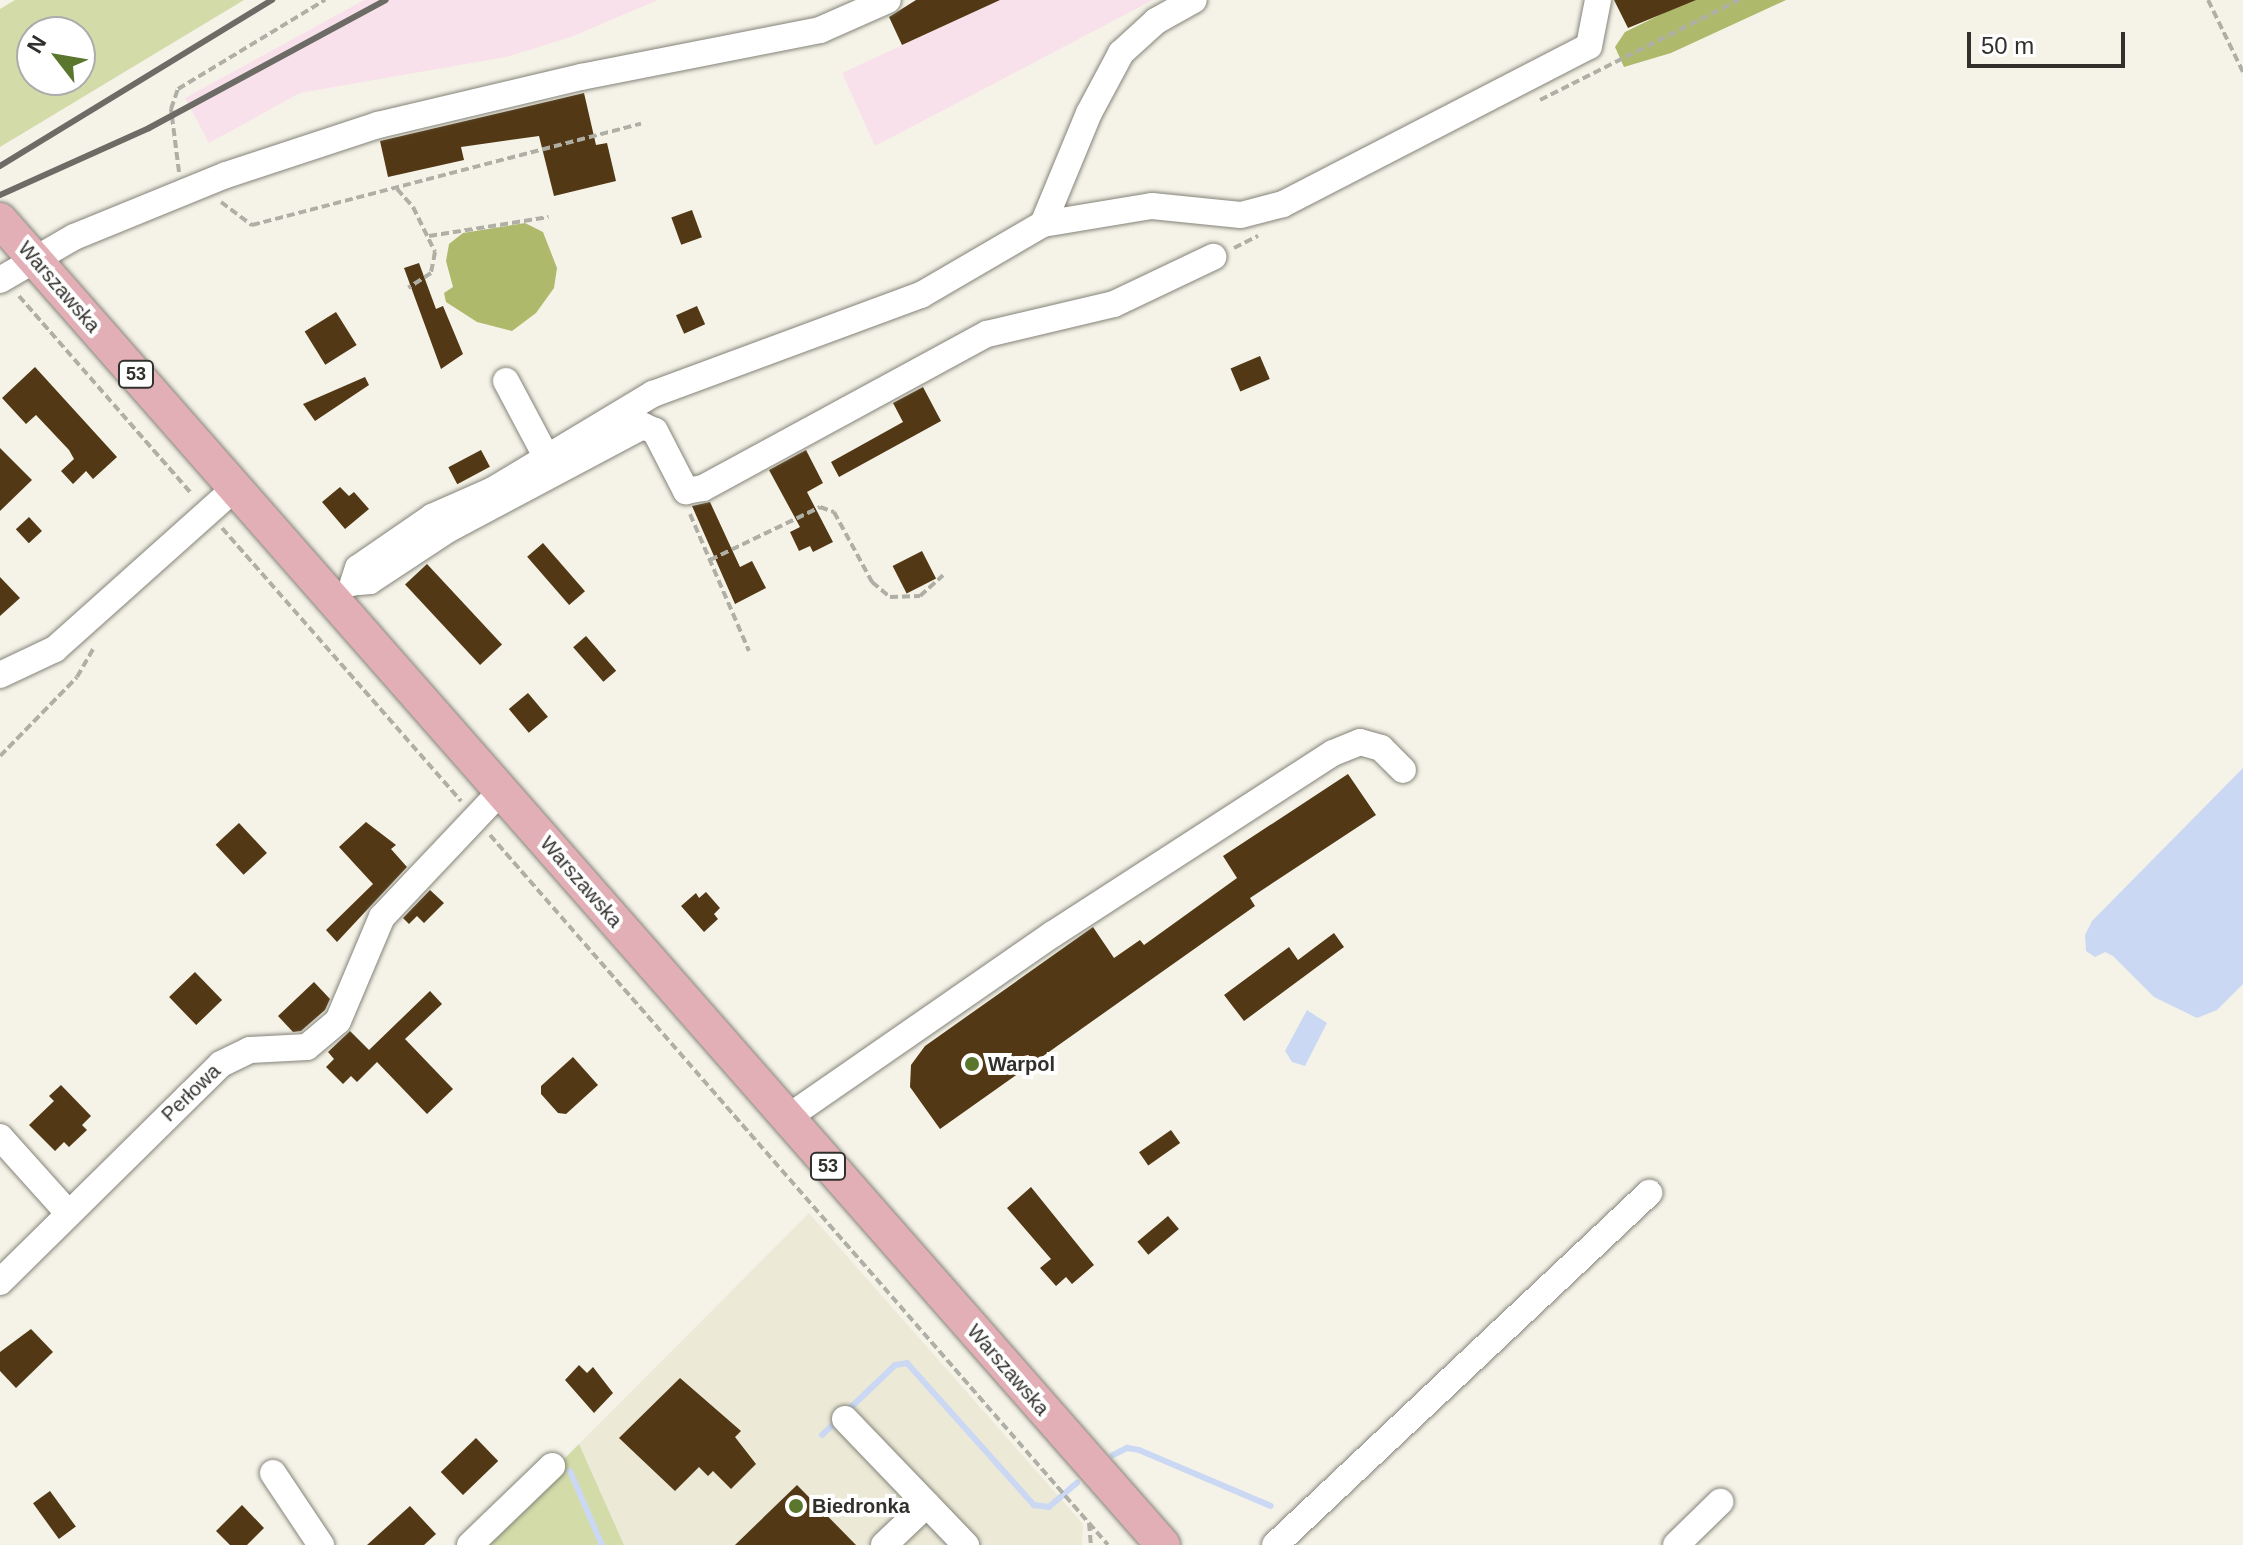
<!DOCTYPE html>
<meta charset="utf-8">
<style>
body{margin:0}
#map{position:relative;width:2243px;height:1545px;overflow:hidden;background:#f5f3e8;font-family:Arial,sans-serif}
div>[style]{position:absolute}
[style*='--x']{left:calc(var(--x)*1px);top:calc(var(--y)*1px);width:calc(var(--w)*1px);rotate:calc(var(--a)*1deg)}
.built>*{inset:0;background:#ece9d7}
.industrial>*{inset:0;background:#f9e1ec}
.green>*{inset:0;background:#d3dba9}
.forest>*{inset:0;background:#aeb96b}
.water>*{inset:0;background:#cbd8f4}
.stream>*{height:6px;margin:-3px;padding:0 3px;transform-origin:3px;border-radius:3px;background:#cbd8f4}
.building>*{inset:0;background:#523815;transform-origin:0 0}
.path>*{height:4px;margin-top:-2px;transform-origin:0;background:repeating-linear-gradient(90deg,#b0afa6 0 8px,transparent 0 12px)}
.roads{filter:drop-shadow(0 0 2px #848379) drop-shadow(0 0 2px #848379)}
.minor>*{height:26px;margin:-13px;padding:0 13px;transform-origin:13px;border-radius:13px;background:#fff}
.major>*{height:34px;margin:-17px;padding:0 17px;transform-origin:17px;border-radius:17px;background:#e2afb6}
.rail>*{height:6px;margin:-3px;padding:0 3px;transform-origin:3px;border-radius:3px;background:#6c6b65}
.dots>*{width:22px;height:22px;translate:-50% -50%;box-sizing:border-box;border:4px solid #fff;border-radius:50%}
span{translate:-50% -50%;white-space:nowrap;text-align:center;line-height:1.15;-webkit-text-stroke:8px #fff;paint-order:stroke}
.shield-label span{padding:2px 6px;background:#fff;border:2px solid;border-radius:6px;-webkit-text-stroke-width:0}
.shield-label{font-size:18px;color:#31302c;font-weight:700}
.street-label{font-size:20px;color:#31302c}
.poi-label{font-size:20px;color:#31302c;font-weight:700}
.left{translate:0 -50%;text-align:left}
.north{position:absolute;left:16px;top:16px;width:80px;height:80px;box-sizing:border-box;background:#fff;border:2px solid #adacab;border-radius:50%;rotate:301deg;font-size:22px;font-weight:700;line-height:32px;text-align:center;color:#31302c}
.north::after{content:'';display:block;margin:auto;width:28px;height:36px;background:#5a772d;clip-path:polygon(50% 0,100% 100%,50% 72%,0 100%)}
.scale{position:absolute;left:1967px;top:32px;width:158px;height:36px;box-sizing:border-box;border:4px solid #31302c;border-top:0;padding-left:10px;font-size:24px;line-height:28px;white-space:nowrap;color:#31302c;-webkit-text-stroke:6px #fff;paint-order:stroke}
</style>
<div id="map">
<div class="built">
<i style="clip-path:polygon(809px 1213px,1083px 1524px,1082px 1545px,624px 1545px,579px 1444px)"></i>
</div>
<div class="industrial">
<i style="clip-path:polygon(364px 0,658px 0,571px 37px,506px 57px,300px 93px,209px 143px,185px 98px)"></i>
<i style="clip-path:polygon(985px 0,1153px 0,875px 146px,842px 73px,987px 6px)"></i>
</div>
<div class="green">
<i style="clip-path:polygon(evenodd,15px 0,244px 0,0 147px,0 9px,15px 0,80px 32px,80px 80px,32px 80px,32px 32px,80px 32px)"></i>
<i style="clip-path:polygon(579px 1444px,624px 1545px,478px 1545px)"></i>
</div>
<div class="forest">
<i style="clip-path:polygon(1690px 0,1786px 0,1671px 53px,1624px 67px,1615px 47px,1625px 32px)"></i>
<i style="clip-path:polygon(525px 223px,543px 232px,557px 268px,554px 288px,536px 313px,512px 331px,477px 322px,446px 302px,444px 293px,453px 287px,446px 261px,449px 244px,463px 233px)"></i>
</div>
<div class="water">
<i style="clip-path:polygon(2243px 768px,2243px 984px,2217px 1010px,2197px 1018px,2154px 997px,2113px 956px,2105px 952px,2095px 957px,2086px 951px,2085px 935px,2092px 921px)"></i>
<i style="clip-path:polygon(1307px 1010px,1327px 1023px,1305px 1066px,1292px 1062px,1285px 1051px)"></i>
</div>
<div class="stream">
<i style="--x:845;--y:1413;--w:69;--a:-43.8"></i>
<i style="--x:895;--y:1365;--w:12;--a:-9"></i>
<i style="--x:907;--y:1363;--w:191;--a:48.2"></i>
<i style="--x:1034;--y:1505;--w:15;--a:8"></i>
<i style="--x:1049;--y:1507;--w:37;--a:-41"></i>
<i style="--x:822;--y:1435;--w:21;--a:-43"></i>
<i style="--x:1113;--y:1455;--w:16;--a:-27"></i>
<i style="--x:1127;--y:1448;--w:12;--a:9"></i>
<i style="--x:1139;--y:1450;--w:143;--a:23"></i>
<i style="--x:570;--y:1471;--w:81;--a:66.6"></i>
</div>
<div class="building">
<i style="clip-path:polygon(916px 0,1000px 0,902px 45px,889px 17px)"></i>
<i style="clip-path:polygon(1614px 0,1696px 0,1628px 28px)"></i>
<i style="clip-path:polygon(584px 93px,596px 145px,607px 143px,616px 181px,554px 196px,539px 136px,461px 147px,464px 160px,388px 177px,380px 141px)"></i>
<i style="left:692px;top:210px;width:29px;height:22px;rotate:70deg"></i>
<i style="clip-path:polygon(419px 263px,436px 309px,443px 306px,463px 354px,441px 369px,404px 268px)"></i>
<i style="left:697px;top:306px;width:20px;height:23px;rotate:66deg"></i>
<i style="left:336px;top:312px;width:39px;height:37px;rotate:58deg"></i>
<i style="left:1260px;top:356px;width:25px;height:32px;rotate:67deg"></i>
<i style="clip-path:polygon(35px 367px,117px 457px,93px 479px,86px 471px,73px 484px,61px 471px,74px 459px,69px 450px,36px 415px,26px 424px,2px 398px)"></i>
<i style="clip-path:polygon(365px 377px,369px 385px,315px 421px,303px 404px)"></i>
<i style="clip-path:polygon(923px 387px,941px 421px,839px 477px,831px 462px,903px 422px,893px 403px)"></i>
<i style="clip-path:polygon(0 448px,32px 480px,0 511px)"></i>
<i style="left:481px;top:450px;width:19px;height:37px;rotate:62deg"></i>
<i style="clip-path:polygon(806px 450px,823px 483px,807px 492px,833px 542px,813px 552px,810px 546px,799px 551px,790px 532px,800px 527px,769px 470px)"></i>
<i style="clip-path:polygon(340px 487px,349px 496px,354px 492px,369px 509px,345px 529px,322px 502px)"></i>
<i style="clip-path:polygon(710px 502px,740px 567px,752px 561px,766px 588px,735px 604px,692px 506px)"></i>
<i style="left:29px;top:517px;width:19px;height:18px;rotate:47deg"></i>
<i style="left:543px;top:543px;width:64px;height:21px;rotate:49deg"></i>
<i style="left:922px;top:551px;width:31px;height:33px;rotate:63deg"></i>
<i style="left:427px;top:564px;width:110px;height:30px;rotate:47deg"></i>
<i style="clip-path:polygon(0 577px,20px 598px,0 616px)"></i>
<i style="left:586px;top:636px;width:46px;height:17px;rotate:49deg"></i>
<i style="left:528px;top:693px;width:31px;height:25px;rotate:50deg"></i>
<i style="clip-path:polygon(1348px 774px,1376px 815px,1250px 898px,1255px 906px,940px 1129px,910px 1087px,911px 1065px,925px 1046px,1093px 927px,1114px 958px,1140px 940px,1144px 945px,1237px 878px,1223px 856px)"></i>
<i style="clip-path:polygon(366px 822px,396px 845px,391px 849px,407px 867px,337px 942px,326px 930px,373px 884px,339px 847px)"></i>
<i style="left:239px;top:823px;width:41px;height:32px;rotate:47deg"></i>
<i style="clip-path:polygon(430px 890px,444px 903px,424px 923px,417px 916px,409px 924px,403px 918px)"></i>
<i style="clip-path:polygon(706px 892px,720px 908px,714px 914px,718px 919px,704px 932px,681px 906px,696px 893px,699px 898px)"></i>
<i style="clip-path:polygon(1334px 933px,1344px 947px,1244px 1021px,1224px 995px,1289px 947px,1298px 960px)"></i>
<i style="left:195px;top:972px;width:39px;height:36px;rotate:46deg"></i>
<i style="clip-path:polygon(314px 982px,330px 999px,325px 1010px,301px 1031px,293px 1032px,278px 1016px)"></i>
<i style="clip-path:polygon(430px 991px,442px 1004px,405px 1039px,453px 1089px,427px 1114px,377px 1062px,357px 1082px,351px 1076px,343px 1084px,326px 1067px,334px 1059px,328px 1052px,350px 1031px,369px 1050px)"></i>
<i style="clip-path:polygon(573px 1057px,598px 1085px,566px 1114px,558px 1113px,541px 1094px,541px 1086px)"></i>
<i style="clip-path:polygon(61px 1085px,91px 1116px,82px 1125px,87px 1130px,69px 1147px,64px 1142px,55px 1151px,29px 1125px,54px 1101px,49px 1096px)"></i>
<i style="left:1171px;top:1130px;width:16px;height:39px;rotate:55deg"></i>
<i style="clip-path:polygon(1031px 1187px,1094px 1265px,1072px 1284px,1066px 1277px,1056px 1286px,1040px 1268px,1051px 1259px,1007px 1208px)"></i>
<i style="left:1168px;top:1216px;width:17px;height:40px;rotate:50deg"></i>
<i style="clip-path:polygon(31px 1329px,53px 1352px,16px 1388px,0 1371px,0 1352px)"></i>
<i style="clip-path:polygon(579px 1365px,587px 1373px,593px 1367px,613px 1393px,594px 1413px,565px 1380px)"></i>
<i style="clip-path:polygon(680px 1378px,741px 1431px,735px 1437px,756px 1464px,731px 1489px,713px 1471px,708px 1476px,699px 1467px,675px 1491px,619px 1438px)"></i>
<i style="left:476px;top:1438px;width:32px;height:49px;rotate:46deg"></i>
<i style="clip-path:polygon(797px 1485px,856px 1545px,735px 1545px)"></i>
<i style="left:50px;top:1491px;width:44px;height:21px;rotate:54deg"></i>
<i style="clip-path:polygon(242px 1505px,264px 1528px,247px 1545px,230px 1545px,216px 1531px)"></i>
<i style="clip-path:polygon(410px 1506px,436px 1534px,424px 1545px,367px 1545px)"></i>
</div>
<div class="path">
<i style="--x:2208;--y:0;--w:80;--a:64.1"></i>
<i style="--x:1540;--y:100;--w:223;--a:-26.7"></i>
<i style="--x:179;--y:172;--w:64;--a:-97.2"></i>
<i style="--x:171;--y:109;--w:21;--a:-71"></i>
<i style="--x:178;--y:89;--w:172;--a:-31.2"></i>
<i style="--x:397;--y:189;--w:24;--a:48"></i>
<i style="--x:413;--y:207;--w:50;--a:63.9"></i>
<i style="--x:435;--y:252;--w:21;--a:101"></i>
<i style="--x:431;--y:273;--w:27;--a:147"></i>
<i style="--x:221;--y:202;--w:39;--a:37"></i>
<i style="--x:252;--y:225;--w:402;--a:-14.6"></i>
<i style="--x:429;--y:236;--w:121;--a:-9"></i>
<i style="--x:1234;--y:248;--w:27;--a:-27"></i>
<i style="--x:19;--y:296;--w:263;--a:48.9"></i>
<i style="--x:690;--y:514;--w:149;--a:66.7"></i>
<i style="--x:222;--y:528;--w:363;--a:48.8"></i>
<i style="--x:710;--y:560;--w:122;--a:-25.7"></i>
<i style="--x:820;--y:507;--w:15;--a:20"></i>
<i style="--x:834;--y:512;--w:80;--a:61.5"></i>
<i style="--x:872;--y:582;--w:23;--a:40"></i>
<i style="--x:890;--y:597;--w:30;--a:-2"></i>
<i style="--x:920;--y:596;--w:31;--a:-42"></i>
<i style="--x:0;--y:756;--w:110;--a:-45.7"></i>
<i style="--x:77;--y:677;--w:34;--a:-60"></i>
<i style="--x:490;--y:835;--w:941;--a:48.96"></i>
<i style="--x:1089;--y:1523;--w:22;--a:85"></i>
</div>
<div class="roads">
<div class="minor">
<i style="--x:1043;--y:224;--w:120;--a:-67.5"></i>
<i style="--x:1089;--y:113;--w:68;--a:-61.9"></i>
<i style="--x:1121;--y:53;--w:47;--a:-42.4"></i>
<i style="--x:1156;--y:21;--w:43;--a:-28.9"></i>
<i style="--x:0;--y:280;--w:86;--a:-30.2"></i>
<i style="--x:74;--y:237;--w:164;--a:-22.2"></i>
<i style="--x:226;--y:175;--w:160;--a:-18.2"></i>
<i style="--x:378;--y:125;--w:209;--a:-13.3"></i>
<i style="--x:581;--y:77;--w:244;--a:-11.1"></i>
<i style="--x:820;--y:30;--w:74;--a:-23.8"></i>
<i style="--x:506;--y:381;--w:87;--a:62"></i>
<i style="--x:359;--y:582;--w:11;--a:-5"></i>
<i style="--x:370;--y:581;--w:95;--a:-33.4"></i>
<i style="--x:449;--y:529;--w:220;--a:-28"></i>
<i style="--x:643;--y:426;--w:13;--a:23"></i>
<i style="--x:655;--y:431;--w:68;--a:62.7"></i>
<i style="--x:686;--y:491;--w:17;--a:-10"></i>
<i style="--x:703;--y:488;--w:323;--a:-28.5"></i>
<i style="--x:987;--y:334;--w:130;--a:-13.3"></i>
<i style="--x:1114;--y:304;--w:110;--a:-25.4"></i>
<i style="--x:353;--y:583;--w:16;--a:-72"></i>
<i style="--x:358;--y:568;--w:90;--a:-34.6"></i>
<i style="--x:432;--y:517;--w:67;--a:-23.9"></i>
<i style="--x:493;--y:490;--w:187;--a:-31"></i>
<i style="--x:653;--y:394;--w:286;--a:-20.3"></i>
<i style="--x:921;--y:295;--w:141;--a:-30.2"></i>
<i style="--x:1043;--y:224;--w:110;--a:-9.4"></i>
<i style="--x:1152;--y:206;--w:89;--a:5.8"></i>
<i style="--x:1241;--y:215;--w:43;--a:-14.7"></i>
<i style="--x:1283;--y:204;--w:344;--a:-27.3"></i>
<i style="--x:1589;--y:46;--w:47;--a:-78.9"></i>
<i style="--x:0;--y:675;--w:61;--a:-25.3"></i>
<i style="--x:55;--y:649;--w:243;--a:-41.8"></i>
<i style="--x:787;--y:1118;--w:323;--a:-34.7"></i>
<i style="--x:1053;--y:934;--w:333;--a:-32.9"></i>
<i style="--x:1333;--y:753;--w:29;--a:-22"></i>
<i style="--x:1360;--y:742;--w:22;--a:16"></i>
<i style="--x:1381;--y:748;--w:31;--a:45"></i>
<i style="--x:0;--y:1137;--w:103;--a:48.1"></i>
<i style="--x:0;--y:1282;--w:310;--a:-44.6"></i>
<i style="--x:221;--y:1064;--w:32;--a:-26"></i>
<i style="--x:250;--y:1050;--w:57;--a:-3"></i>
<i style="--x:307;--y:1047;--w:40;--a:-40"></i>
<i style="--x:338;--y:1021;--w:113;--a:-67.1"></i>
<i style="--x:382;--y:917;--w:173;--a:-46.6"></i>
<i style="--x:845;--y:1419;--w:175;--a:46.2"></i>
<i style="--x:273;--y:1473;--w:87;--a:56.3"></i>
<i style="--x:470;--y:1545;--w:114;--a:-43.9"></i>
<i style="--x:884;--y:1545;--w:59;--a:-43.6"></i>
<i style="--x:1275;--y:1545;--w:514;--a:-43.26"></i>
<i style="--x:1676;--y:1545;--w:62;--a:-44.3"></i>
</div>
<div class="major">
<i style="--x:0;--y:220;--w:1763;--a:48.73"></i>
</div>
</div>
<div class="rail">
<i style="--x:0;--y:166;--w:319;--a:-31.4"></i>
<i style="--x:0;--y:195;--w:163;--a:-24.2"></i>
<i style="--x:149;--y:128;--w:269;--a:-28.4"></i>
</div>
<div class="dots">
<i style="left:972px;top:1064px;background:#5a772d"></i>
<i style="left:796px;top:1506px;background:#5a772d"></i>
</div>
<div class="shield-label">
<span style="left:136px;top:374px">53</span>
<span style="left:828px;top:1166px">53</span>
</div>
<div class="street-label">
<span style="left:59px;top:287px;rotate:49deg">Warszawska</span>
<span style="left:581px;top:882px;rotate:49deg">Warszawska</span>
<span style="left:191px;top:1093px;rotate:-44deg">Perłowa</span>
<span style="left:1008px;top:1370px;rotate:49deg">Warszawska</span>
</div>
<div class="poi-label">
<span class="left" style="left:988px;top:1064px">Warpol</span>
<span class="left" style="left:812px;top:1506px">Biedronka</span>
</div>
<div class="north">N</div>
<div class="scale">50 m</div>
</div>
